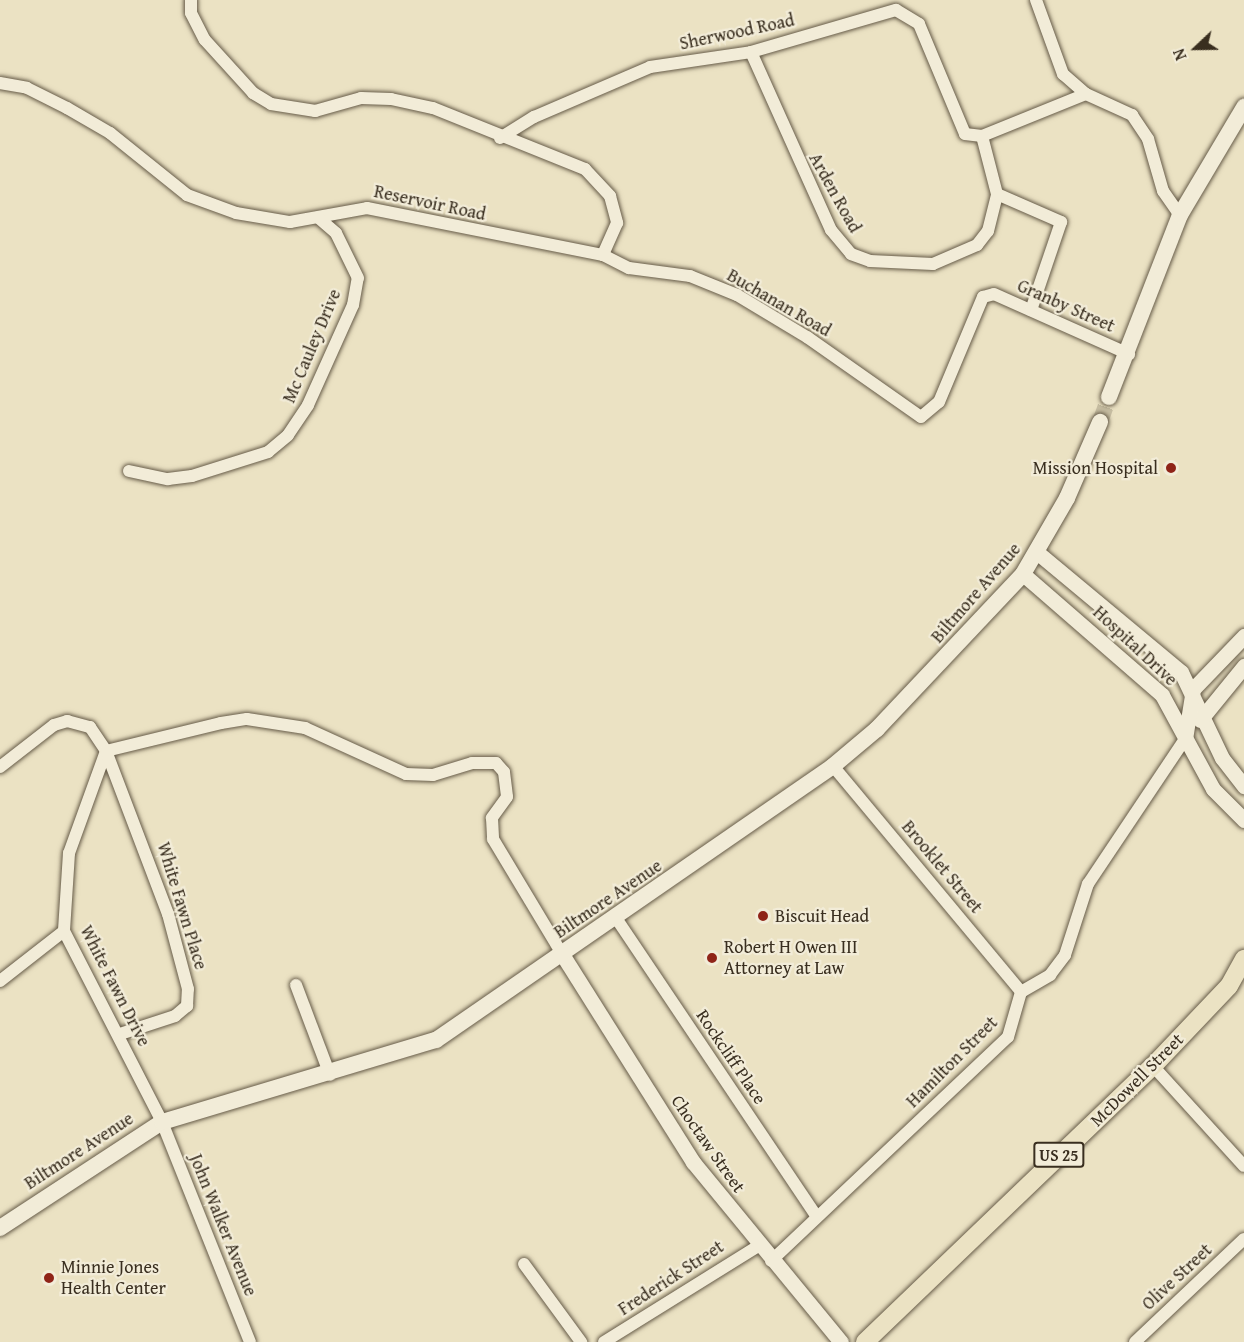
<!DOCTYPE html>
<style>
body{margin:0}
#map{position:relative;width:1244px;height:1342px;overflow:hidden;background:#ebe2c3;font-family:"Gentium Book Plus",serif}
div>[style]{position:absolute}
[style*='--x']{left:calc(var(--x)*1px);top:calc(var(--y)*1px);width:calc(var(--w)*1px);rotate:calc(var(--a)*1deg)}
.secondary-tunnel>*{height:16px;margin-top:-8px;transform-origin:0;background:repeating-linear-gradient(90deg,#c7bea2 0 16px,transparent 0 24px)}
.roads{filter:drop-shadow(0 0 2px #665b48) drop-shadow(0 0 2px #665b48)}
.minor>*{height:12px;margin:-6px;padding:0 6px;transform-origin:6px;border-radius:6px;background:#f2ecd8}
.tertiary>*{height:15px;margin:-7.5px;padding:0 7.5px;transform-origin:7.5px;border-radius:7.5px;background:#f2ecd8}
.secondary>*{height:16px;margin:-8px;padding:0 8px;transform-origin:8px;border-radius:8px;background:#f2ecd8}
.primary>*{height:18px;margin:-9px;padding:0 9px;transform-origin:9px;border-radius:9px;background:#ebe2c3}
.dots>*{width:16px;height:16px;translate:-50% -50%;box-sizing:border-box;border:3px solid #f2ecd8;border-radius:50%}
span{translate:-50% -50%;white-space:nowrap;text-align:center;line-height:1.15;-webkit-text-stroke:4.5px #f2ecd8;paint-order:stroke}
.shield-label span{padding:2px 4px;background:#f2ecd8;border:2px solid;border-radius:4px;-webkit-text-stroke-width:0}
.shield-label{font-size:16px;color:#392e1f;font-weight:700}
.street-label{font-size:18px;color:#392e1f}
.poi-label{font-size:18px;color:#392e1f}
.right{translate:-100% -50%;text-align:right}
.left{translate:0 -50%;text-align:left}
.north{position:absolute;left:1166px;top:18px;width:60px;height:60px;-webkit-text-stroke:4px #f2ecd8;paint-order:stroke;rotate:248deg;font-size:16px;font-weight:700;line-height:24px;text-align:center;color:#392e1f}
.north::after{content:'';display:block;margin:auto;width:21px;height:27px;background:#392e1f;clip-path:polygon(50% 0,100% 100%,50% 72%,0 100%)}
</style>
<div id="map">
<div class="secondary-tunnel">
<i style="--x:1100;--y:422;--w:27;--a:-70"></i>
</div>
<div class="roads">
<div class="minor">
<i style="--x:191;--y:0;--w:13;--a:90"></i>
<i style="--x:191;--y:13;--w:30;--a:63"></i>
<i style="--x:205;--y:40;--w:72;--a:47.8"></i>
<i style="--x:253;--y:93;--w:21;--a:31"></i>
<i style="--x:271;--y:104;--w:45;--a:9"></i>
<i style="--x:315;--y:111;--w:48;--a:-15.8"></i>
<i style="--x:361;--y:98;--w:30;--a:2"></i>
<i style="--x:391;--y:99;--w:43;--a:12.1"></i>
<i style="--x:433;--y:108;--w:164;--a:21.9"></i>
<i style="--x:585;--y:169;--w:37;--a:47"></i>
<i style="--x:610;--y:196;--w:28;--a:75"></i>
<i style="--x:617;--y:223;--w:35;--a:114"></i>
<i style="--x:1036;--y:0;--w:79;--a:70"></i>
<i style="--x:1063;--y:74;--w:30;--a:41"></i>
<i style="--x:1086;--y:94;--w:51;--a:24.5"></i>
<i style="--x:1132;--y:115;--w:29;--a:56"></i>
<i style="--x:1148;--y:139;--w:54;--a:73.9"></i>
<i style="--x:1163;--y:191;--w:29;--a:55"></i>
<i style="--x:751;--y:52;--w:195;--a:65.8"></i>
<i style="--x:831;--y:230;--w:31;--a:50"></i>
<i style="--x:851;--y:254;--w:20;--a:20"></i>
<i style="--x:870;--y:261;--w:63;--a:2.7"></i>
<i style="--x:933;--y:264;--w:48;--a:-23.4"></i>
<i style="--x:977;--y:245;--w:18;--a:-52"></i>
<i style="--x:988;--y:231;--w:38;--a:-76"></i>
<i style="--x:997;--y:194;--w:60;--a:-104.5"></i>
<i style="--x:0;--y:83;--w:27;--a:10"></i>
<i style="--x:27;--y:88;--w:45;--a:26.6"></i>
<i style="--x:67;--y:108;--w:50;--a:30.2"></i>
<i style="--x:110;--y:133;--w:99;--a:38.8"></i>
<i style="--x:187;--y:195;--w:52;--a:20.2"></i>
<i style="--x:236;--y:213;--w:55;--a:9.5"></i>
<i style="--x:290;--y:222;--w:78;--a:-10.3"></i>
<i style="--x:367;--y:208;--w:241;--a:11.3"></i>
<i style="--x:603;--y:255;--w:29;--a:27"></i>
<i style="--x:629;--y:268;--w:62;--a:7.5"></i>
<i style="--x:690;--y:276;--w:51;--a:22"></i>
<i style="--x:737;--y:295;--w:82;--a:31"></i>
<i style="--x:807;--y:337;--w:139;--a:35.1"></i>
<i style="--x:921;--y:417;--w:23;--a:-40"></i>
<i style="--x:939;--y:402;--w:114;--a:-67.3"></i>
<i style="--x:983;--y:297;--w:11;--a:-15"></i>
<i style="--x:994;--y:294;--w:148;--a:24"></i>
<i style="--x:500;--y:138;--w:40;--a:-32"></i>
<i style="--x:534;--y:117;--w:126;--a:-23.3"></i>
<i style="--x:650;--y:67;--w:102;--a:-8.4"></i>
<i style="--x:751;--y:52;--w:151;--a:-16.2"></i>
<i style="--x:896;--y:10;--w:27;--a:31"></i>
<i style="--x:919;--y:24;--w:119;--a:67.3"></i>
<i style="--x:965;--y:134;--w:17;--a:7"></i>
<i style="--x:982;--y:136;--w:112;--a:-22"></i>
<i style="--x:997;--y:194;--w:70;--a:23.6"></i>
<i style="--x:1061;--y:222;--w:93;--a:108.8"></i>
<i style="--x:129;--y:471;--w:40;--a:12"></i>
<i style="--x:168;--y:479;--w:24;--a:-7"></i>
<i style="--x:192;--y:476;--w:80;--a:-17.5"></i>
<i style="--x:268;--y:452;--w:26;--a:-40"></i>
<i style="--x:288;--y:435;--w:36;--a:-56"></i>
<i style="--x:308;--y:405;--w:110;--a:-65.8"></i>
<i style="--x:353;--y:305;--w:27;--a:-80"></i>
<i style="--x:358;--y:278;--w:50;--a:-116.1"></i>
<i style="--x:336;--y:233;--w:23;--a:-139"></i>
<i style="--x:833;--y:766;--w:294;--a:50.2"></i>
<i style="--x:0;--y:767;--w:68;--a:-37.9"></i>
<i style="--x:54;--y:725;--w:14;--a:-17"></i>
<i style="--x:67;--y:721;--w:24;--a:15"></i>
<i style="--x:90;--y:727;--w:29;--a:56"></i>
<i style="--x:106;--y:751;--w:109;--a:109.9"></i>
<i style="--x:69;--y:853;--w:78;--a:93.7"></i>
<i style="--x:64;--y:931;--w:215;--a:62.8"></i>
<i style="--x:162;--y:1122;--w:237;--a:68.2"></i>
<i style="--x:616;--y:918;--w:359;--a:56.1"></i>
<i style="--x:0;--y:981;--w:81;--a:-38"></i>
<i style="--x:296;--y:985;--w:96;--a:69.3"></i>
<i style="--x:120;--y:1034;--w:58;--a:-18.1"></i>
<i style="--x:175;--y:1016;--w:16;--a:-40"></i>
<i style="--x:187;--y:1006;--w:17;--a:-87"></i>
<i style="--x:188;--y:989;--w:78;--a:-104.9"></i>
<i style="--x:168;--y:914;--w:174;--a:-110.8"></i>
<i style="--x:106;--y:751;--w:118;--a:-13.7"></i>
<i style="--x:221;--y:723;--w:26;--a:-9"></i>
<i style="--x:247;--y:719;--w:59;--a:8.8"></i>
<i style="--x:305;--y:728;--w:111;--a:24.5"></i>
<i style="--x:406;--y:774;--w:27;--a:2"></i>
<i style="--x:433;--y:775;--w:41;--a:-17.1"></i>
<i style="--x:472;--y:763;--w:24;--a:0"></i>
<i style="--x:496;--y:763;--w:12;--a:48"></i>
<i style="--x:504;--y:772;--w:25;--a:83"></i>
<i style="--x:507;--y:797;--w:26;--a:126"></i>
<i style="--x:492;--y:818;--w:21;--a:87"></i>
<i style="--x:493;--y:839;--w:134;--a:59"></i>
<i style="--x:1153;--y:1066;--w:135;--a:47.7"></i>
<i style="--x:771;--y:1261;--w:326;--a:-43.4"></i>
<i style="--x:1008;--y:1037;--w:47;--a:-73.9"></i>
<i style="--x:1021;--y:992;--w:34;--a:-30"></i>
<i style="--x:1050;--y:975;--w:25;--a:-53"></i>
<i style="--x:1065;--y:955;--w:75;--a:-72.1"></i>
<i style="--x:1088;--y:884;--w:174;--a:-56.2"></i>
<i style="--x:524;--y:1264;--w:97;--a:53.8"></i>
<i style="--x:604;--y:1342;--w:181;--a:-31.9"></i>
<i style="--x:1135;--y:1342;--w:150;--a:-43.4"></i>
</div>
<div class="tertiary">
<i style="--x:1038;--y:553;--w:186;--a:39.8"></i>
<i style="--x:1181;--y:672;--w:95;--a:64.5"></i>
<i style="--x:1222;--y:758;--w:36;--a:52"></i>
<i style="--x:1023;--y:574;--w:184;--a:41"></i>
<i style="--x:1162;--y:695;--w:107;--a:61.5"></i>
<i style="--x:1213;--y:789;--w:44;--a:45"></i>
<i style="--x:1200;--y:720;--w:70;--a:-50.8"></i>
<i style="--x:1185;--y:739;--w:51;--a:-80.9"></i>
<i style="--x:1193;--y:689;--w:74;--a:-46.1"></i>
<i style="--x:562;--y:954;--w:246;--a:57.8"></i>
<i style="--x:693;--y:1162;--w:233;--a:50.6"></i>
</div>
<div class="secondary">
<i style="--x:1109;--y:397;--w:195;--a:-68.7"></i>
<i style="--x:1180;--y:215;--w:126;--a:-59.3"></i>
<i style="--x:0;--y:1228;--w:194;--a:-33.2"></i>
<i style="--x:162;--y:1122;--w:286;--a:-16.7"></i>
<i style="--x:436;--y:1040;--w:482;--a:-34.6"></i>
<i style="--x:833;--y:766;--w:57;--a:-40.1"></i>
<i style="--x:877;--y:729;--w:213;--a:-46.7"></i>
<i style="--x:1023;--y:574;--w:88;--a:-59.9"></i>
<i style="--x:1067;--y:498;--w:83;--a:-66.5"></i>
</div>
<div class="primary">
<i style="--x:865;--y:1342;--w:399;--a:-43.8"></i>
<i style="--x:1153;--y:1066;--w:110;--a:-46.5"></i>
<i style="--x:1229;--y:986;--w:31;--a:-61"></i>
</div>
</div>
<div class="dots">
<i style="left:1171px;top:468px;background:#8f2418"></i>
<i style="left:763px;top:916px;background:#8f2418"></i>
<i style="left:712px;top:958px;background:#8f2418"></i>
<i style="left:49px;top:1278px;background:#8f2418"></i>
</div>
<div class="shield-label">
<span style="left:1059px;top:1155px">US 25</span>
</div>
<div class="street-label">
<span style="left:737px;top:32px;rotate:-12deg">Sherwood Road</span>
<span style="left:835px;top:193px;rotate:61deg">Arden Road</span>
<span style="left:430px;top:203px;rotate:12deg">Reservoir Road</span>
<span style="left:779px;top:303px;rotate:30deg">Buchanan Road</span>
<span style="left:1066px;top:306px;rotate:24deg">Granby Street</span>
<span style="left:312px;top:346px;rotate:-67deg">Mc Cauley Drive</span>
<span style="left:976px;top:593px;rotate:-49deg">Biltmore Avenue</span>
<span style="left:1135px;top:646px;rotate:43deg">Hospital Drive</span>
<span style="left:942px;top:867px;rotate:50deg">Brooklet Street</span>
<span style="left:608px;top:899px;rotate:-34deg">Biltmore Avenue</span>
<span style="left:182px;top:906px;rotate:73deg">White Fawn Place</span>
<span style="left:115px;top:986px;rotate:63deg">White Fawn Drive</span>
<span style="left:731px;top:1057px;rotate:56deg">Rockcliff Place</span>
<span style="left:952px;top:1062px;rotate:-45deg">Hamilton Street</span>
<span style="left:1137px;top:1080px;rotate:-45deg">McDowell Street</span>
<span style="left:708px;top:1144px;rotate:55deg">Choctaw Street</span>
<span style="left:79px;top:1151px;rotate:-33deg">Biltmore Avenue</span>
<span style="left:223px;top:1225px;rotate:68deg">John Walker Avenue</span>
<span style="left:1177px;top:1277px;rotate:-43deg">Olive Street</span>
<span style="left:671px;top:1278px;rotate:-33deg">Frederick Street</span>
</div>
<div class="poi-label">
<span class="right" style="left:1158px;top:468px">Mission Hospital</span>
<span class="left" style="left:775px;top:916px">Biscuit Head</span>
<span class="left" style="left:724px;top:958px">Robert H Owen III<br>Attorney at Law</span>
<span class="left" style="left:61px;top:1278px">Minnie Jones<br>Health Center</span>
</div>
<div class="north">N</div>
</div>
